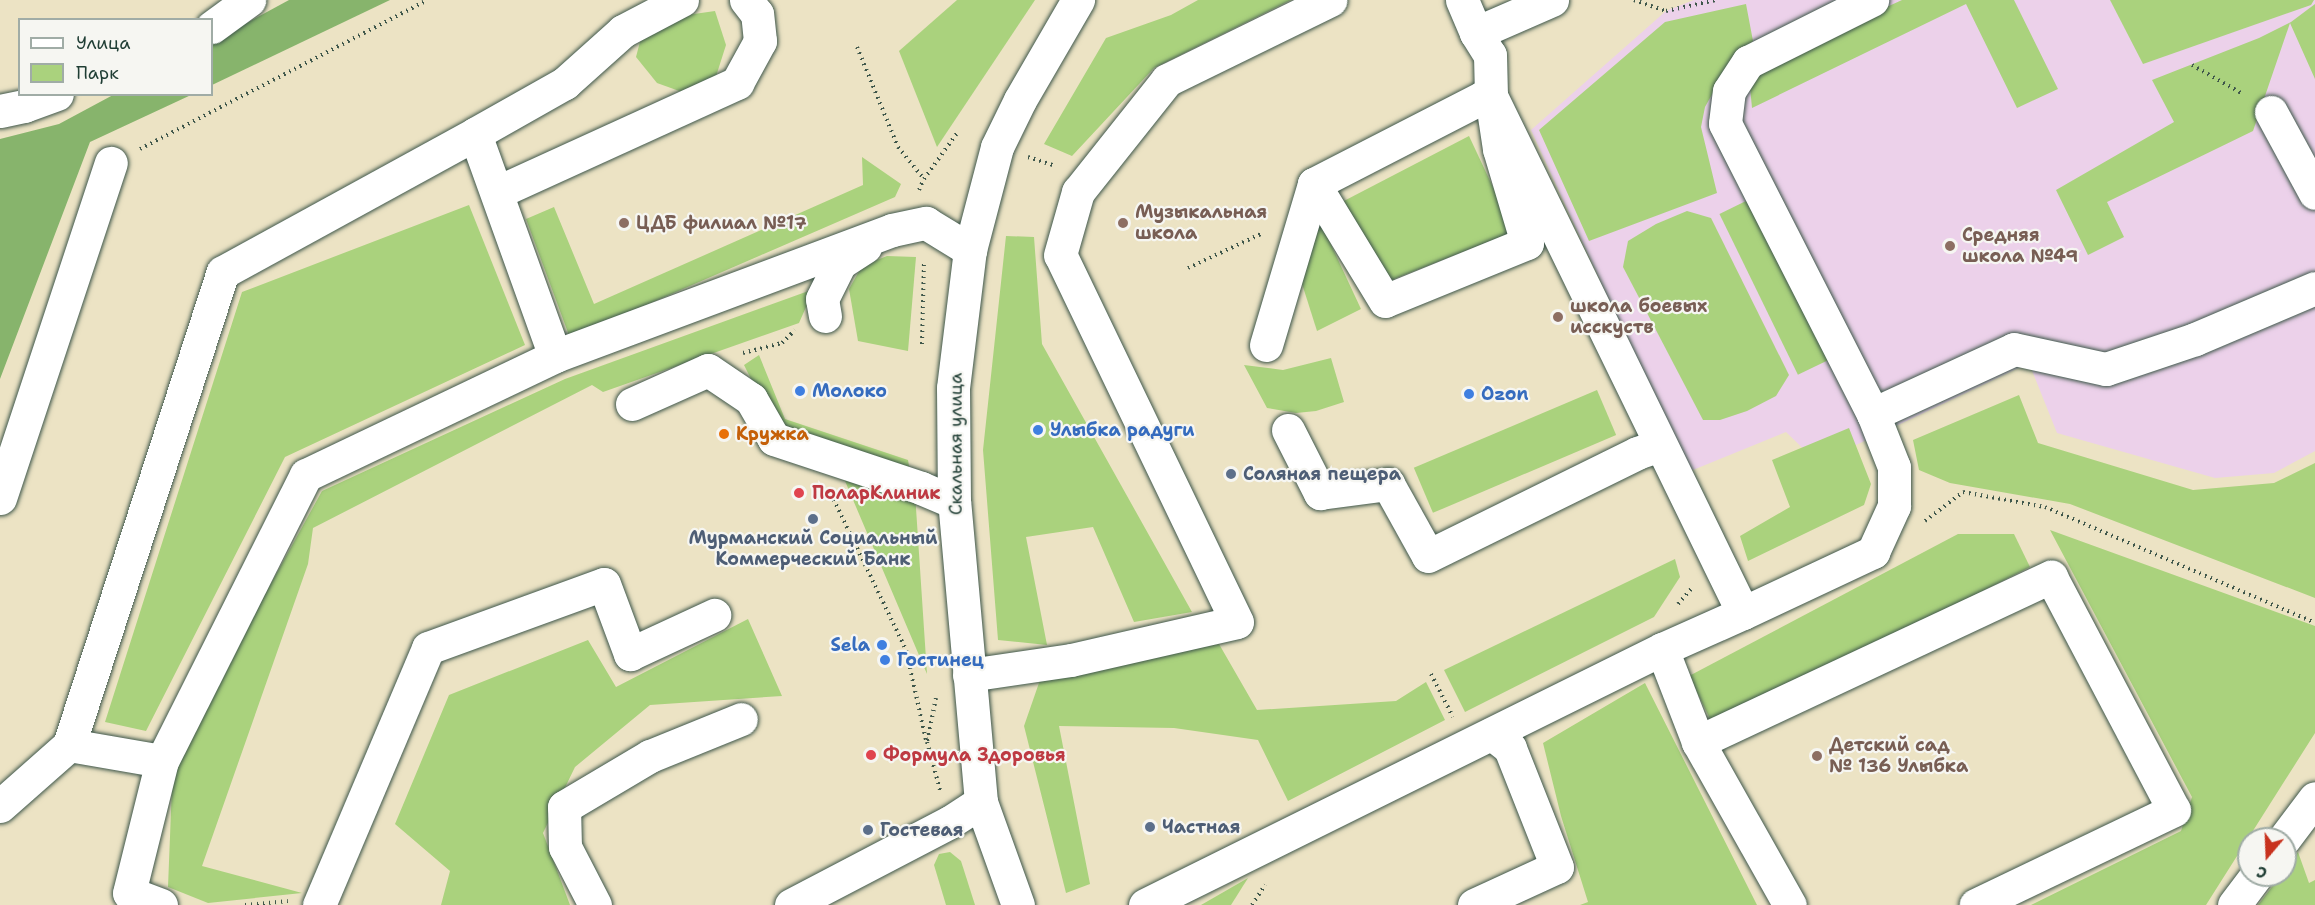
<!DOCTYPE html>
<meta charset="utf-8">
<style>
body{margin:0}
#map{position:relative;width:2315px;height:905px;overflow:hidden;background:#ece3c4;font-family:"Shantell Sans",sans-serif}
div>[style]{position:absolute}
[style*='--x']{left:calc(var(--x)*1px);top:calc(var(--y)*1px);width:calc(var(--w)*1px);rotate:calc(var(--a)*1deg)}
.built>*{inset:0;background:#ecd1ea}
.green>*{inset:0;background:#aad27d;transform-origin:0 0}
.forest>*{inset:0;background:#87b46c}
.path>*{height:4px;margin-top:-2px;transform-origin:0;background:repeating-linear-gradient(90deg,#3e564a 0 1.5px,transparent 0 6px)}
.roads{filter:drop-shadow(0 0 2px #3e564a) drop-shadow(0 0 2px #3e564a)}
.minor>*{height:33px;margin:-16.5px;padding:0 16.5px;transform-origin:16.5px;border-radius:16.5px;background:#fff}
.dots>*{width:16px;height:16px;translate:-50% -50%;box-sizing:border-box;border:3px solid #f6f6f2;border-radius:50%}
span{translate:-50% -50%;white-space:nowrap;text-align:center;line-height:1.15;-webkit-text-stroke:4.5px #f6f6f2;paint-order:stroke}
.education-label{font-size:18px;color:#785e54;font-weight:700}
.left{translate:0 -50%;text-align:left}
.shop-label{font-size:18px;color:#366cbe;font-weight:700}
.right{translate:-100% -50%;text-align:right}
.food-label{font-size:18px;color:#c56008;font-weight:700}
.street-label{font-size:18px;color:#1f3d34}
.service-label{font-size:18px;color:#4e5e75;font-weight:700}
.health-label{font-size:18px;color:#be3a42;font-weight:700}
.legend{position:absolute;left:18px;top:18px;width:195px;height:78px;box-sizing:border-box;background:#f6f6f2;border:2px solid #a0aca6;margin:0;padding:8px 10px;list-style:none;font-size:18px;color:#1f3d34}
.legend li{display:flex;align-items:center;gap:12px;height:30px}
.legend b{width:30px;border:2px solid #a0aca6}
.north{position:absolute;left:2237px;top:827px;width:60px;height:60px;box-sizing:border-box;background:#f6f6f2;border:2px solid #a0aca6;border-radius:50%;rotate:199deg;font-size:16px;font-weight:700;line-height:24px;text-align:center;color:#1f3d34}
.north::after{content:'';display:block;margin:auto;width:21px;height:27px;background:#c8321e;clip-path:polygon(50% 0,100% 100%,50% 72%,0 100%)}
</style>
<div id="map">
<div class="built">
<i style="clip-path:polygon(1694px 0,2315px 0,2315px 451px,2274px 473px,2215px 478px,2057px 433px,2029px 363px,1818px 463px,1786px 432px,1688px 472px,1531px 130px,1666px 11px)"></i>
</div>
<div class="green">
<i style="clip-path:polygon(957px 0,1035px 0,937px 147px,899px 51px)"></i>
<i style="clip-path:polygon(1198px 0,1291px 0,1154px 68px,1072px 156px,1044px 144px,1106px 38px,1171px 15px)"></i>
<i style="clip-path:polygon(1902px 0,2014px 0,2058px 89px,2017px 108px,1966px 4px,1752px 108px,1750px 87px,1762px 64px)"></i>
<i style="clip-path:polygon(2110px 0,2314px 0,2311px 5px,2143px 64px)"></i>
<i style="clip-path:polygon(1746px 4px,1753px 41px,1724px 73px,1705px 107px,1701px 127px,1717px 193px,1589px 241px,1539px 130px,1665px 22px)"></i>
<i style="clip-path:polygon(2315px 4px,2315px 79px,2290px 23px,2253px 131px,2107px 202px,2124px 237px,2088px 255px,2056px 190px,2174px 122px,2152px 80px,2259px 38px,2291px 22px)"></i>
<i style="clip-path:polygon(715px 11px,726px 45px,711px 92px,682px 92px,657px 83px,636px 57px,642px 34px,680px 16px)"></i>
<i style="clip-path:polygon(1469px 136px,1514px 232px,1386px 282px,1340px 203px)"></i>
<i style="clip-path:polygon(862px 157px,901px 184px,895px 197px,570px 338px,526px 219px,554px 207px,594px 304px,863px 185px)"></i>
<i style="left:1750px;top:199px;width:179px;height:34px;rotate:64deg"></i>
<i style="clip-path:polygon(469px 205px,525px 345px,285px 457px,146px 731px,105px 722px,242px 292px)"></i>
<i style="clip-path:polygon(1687px 211px,1711px 218px,1789px 375px,1776px 396px,1747px 411px,1720px 420px,1703px 420px,1623px 267px,1628px 241px,1656px 224px)"></i>
<i style="clip-path:polygon(1319px 219px,1361px 309px,1317px 331px,1297px 268px)"></i>
<i style="clip-path:polygon(1006px 236px,1034px 237px,1042px 344px,1192px 612px,1134px 622px,1093px 527px,1026px 537px,1047px 645px,998px 640px,983px 450px)"></i>
<i style="clip-path:polygon(887px 256px,916px 257px,908px 351px,858px 341px,849px 289px,862px 266px)"></i>
<i style="clip-path:polygon(814px 289px,799px 323px,603px 392px,592px 385px,313px 528px,308px 564px,202px 866px,302px 893px,208px 903px,168px 887px,173px 761px,322px 491px,565px 379px)"></i>
<i style="clip-path:polygon(759px 355px,785px 419px,908px 460px,911px 477px,780px 437px,744px 365px)"></i>
<i style="clip-path:polygon(1331px 358px,1344px 402px,1316px 411px,1296px 413px,1267px 408px,1244px 365px,1283px 370px)"></i>
<i style="left:1597px;top:390px;width:49px;height:199px;rotate:67deg"></i>
<i style="clip-path:polygon(2019px 395px,2038px 443px,2193px 490px,2274px 483px,2315px 463px,2315px 598px,2070px 504px,1950px 483px,1919px 470px,1913px 440px)"></i>
<i style="clip-path:polygon(1849px 428px,1871px 484px,1864px 505px,1748px 561px,1740px 536px,1790px 507px,1772px 460px)"></i>
<i style="clip-path:polygon(839px 470px,915px 493px,927px 674px,845px 481px)"></i>
<i style="clip-path:polygon(2050px 530px,2315px 626px,2315px 733px,2206px 905px,2031px 905px,2181px 831px,2192px 797px)"></i>
<i style="clip-path:polygon(1958px 534px,2014px 534px,2030px 567px,1714px 727px,1689px 676px)"></i>
<i style="clip-path:polygon(1675px 559px,1680px 577px,1654px 617px,1465px 712px,1444px 670px)"></i>
<i style="clip-path:polygon(748px 619px,782px 696px,650px 705px,575px 767px,543px 833px,570px 905px,441px 905px,450px 871px,395px 824px,449px 695px,588px 640px,616px 687px)"></i>
<i style="clip-path:polygon(1219px 644px,1257px 710px,1396px 701px,1426px 682px,1445px 720px,1288px 801px,1258px 740px,1174px 728px,1059px 726px,1090px 884px,1066px 893px,1024px 726px,1040px 680px)"></i>
<i style="clip-path:polygon(1645px 683px,1757px 905px,1580px 905px,1588px 902px,1561px 816px,1543px 743px)"></i>
<i style="clip-path:polygon(950px 852px,961px 861px,975px 905px,946px 905px,934px 865px,939px 854px)"></i>
<i style="clip-path:polygon(2298px 852px,2309px 883px,2315px 880px,2315px 905px,2258px 905px,2281px 875px,2285px 875px,2285px 869px)"></i>
<i style="clip-path:polygon(1248px 878px,1231px 905px,1201px 905px)"></i>
</div>
<div class="forest">
<i style="clip-path:polygon(289px 0,390px 0,212px 85px,212px 42px)"></i>
<i style="clip-path:polygon(113px 95px,191px 95px,90px 142px,0 379px,0 139px,59px 124px)"></i>
</div>
<div class="path">
<i style="--x:1634;--y:0;--w:34;--a:19"></i>
<i style="--x:1666;--y:11;--w:51;--a:-12.4"></i>
<i style="--x:857;--y:47;--w:108;--a:67.7"></i>
<i style="--x:898;--y:147;--w:41;--a:50.9"></i>
<i style="--x:2192;--y:65;--w:59;--a:29.6"></i>
<i style="--x:140;--y:149;--w:323;--a:-27.4"></i>
<i style="--x:1028;--y:157;--w:28;--a:18"></i>
<i style="--x:919;--y:190;--w:12;--a:-66"></i>
<i style="--x:924;--y:179;--w:57;--a:-54.3"></i>
<i style="--x:1188;--y:268;--w:83;--a:-25"></i>
<i style="--x:922;--y:344;--w:83;--a:-88.6"></i>
<i style="--x:743;--y:353;--w:40;--a:-14.4"></i>
<i style="--x:782;--y:343;--w:18;--a:-45"></i>
<i style="--x:831;--y:494;--w:173;--a:64.3"></i>
<i style="--x:906;--y:650;--w:92;--a:77.5"></i>
<i style="--x:1925;--y:521;--w:48;--a:-37.3"></i>
<i style="--x:1963;--y:492;--w:83;--a:10.4"></i>
<i style="--x:2045;--y:507;--w:294;--a:23.2"></i>
<i style="--x:1678;--y:604;--w:23;--a:-49"></i>
<i style="--x:1431;--y:674;--w:48;--a:62.9"></i>
<i style="--x:936;--y:698;--w:45;--a:101.6"></i>
<i style="--x:927;--y:742;--w:50;--a:74.8"></i>
<i style="--x:245;--y:905;--w:43;--a:-5.3"></i>
<i style="--x:1252;--y:905;--w:24;--a:-57"></i>
</div>
<div class="roads">
<div class="minor">
<i style="--x:682;--y:0;--w:67;--a:152.3"></i>
<i style="--x:623;--y:31;--w:78;--a:138.1"></i>
<i style="--x:565;--y:83;--w:103;--a:150.5"></i>
<i style="--x:475;--y:134;--w:236;--a:70.2"></i>
<i style="--x:555;--y:356;--w:360;--a:-20.5"></i>
<i style="--x:892;--y:230;--w:35;--a:-12"></i>
<i style="--x:926;--y:223;--w:52;--a:31.5"></i>
<i style="--x:1462;--y:0;--w:36;--a:67"></i>
<i style="--x:1476;--y:33;--w:26;--a:58"></i>
<i style="--x:1490;--y:55;--w:41;--a:88.6"></i>
<i style="--x:1491;--y:96;--w:575;--a:64.01"></i>
<i style="--x:1743;--y:613;--w:89;--a:156"></i>
<i style="--x:1662;--y:649;--w:100;--a:68.8"></i>
<i style="--x:1698;--y:742;--w:187;--a:60.6"></i>
<i style="--x:212;--y:27;--w:46;--a:-36.1"></i>
<i style="--x:1476;--y:33;--w:83;--a:-23.5"></i>
<i style="--x:0;--y:111;--w:25;--a:-12"></i>
<i style="--x:24;--y:106;--w:35;--a:-20"></i>
<i style="--x:2271;--y:112;--w:92;--a:61.5"></i>
<i style="--x:498;--y:192;--w:263;--a:-24.5"></i>
<i style="--x:737;--y:83;--w:48;--a:-61.3"></i>
<i style="--x:760;--y:41;--w:27;--a:-96"></i>
<i style="--x:757;--y:14;--w:18;--a:-128"></i>
<i style="--x:825;--y:316;--w:17;--a:-100"></i>
<i style="--x:822;--y:299;--w:40;--a:-63.4"></i>
<i style="--x:840;--y:263;--w:30;--a:-33"></i>
<i style="--x:1266;--y:345;--w:168;--a:-73.4"></i>
<i style="--x:1314;--y:184;--w:190;--a:-27.2"></i>
<i style="--x:1483;--y:97;--w:8;--a:-7"></i>
<i style="--x:1491;--y:96;--w:54;--a:81.4"></i>
<i style="--x:1499;--y:149;--w:98;--a:73.4"></i>
<i style="--x:1527;--y:243;--w:153;--a:157.8"></i>
<i style="--x:1385;--y:301;--w:137;--a:-121.3"></i>
<i style="--x:632;--y:404;--w:83;--a:-24.1"></i>
<i style="--x:708;--y:370;--w:52;--a:34"></i>
<i style="--x:751;--y:399;--w:46;--a:60.1"></i>
<i style="--x:774;--y:439;--w:155;--a:18.4"></i>
<i style="--x:921;--y:488;--w:36;--a:23"></i>
<i style="--x:1873;--y:414;--w:155;--a:-24.7"></i>
<i style="--x:2014;--y:349;--w:94;--a:12.3"></i>
<i style="--x:2106;--y:369;--w:94;--a:-18.6"></i>
<i style="--x:2195;--y:339;--w:130;--a:-23"></i>
<i style="--x:1288;--y:430;--w:71;--a:63.1"></i>
<i style="--x:1320;--y:493;--w:69;--a:-7.5"></i>
<i style="--x:1388;--y:484;--w:82;--a:60.9"></i>
<i style="--x:1428;--y:556;--w:233;--a:-26.2"></i>
<i style="--x:1637;--y:453;--w:24;--a:-19"></i>
<i style="--x:0;--y:498;--w:353;--a:-71.7"></i>
<i style="--x:1743;--y:613;--w:144;--a:-25.1"></i>
<i style="--x:1873;--y:552;--w:51;--a:-65.5"></i>
<i style="--x:1894;--y:506;--w:39;--a:-90"></i>
<i style="--x:1894;--y:467;--w:57;--a:-111.6"></i>
<i style="--x:1873;--y:414;--w:326;--a:-117"></i>
<i style="--x:1725;--y:123;--w:32;--a:-83"></i>
<i style="--x:1729;--y:91;--w:35;--a:-57"></i>
<i style="--x:1748;--y:62;--w:139;--a:-26.6"></i>
<i style="--x:969;--y:675;--w:103;--a:-8.4"></i>
<i style="--x:1071;--y:660;--w:170;--a:-12.9"></i>
<i style="--x:1237;--y:622;--w:407;--a:-115.7"></i>
<i style="--x:1060;--y:255;--w:66;--a:-74.1"></i>
<i style="--x:1078;--y:192;--w:143;--a:-51.5"></i>
<i style="--x:1167;--y:80;--w:182;--a:-26.1"></i>
<i style="--x:1698;--y:742;--w:390;--a:-25.1"></i>
<i style="--x:2051;--y:577;--w:263;--a:62.2"></i>
<i style="--x:2174;--y:810;--w:220;--a:154.4"></i>
<i style="--x:69;--y:745;--w:94;--a:9.8"></i>
<i style="--x:0;--y:806;--w:92;--a:-41.5"></i>
<i style="--x:69;--y:745;--w:497;--a:-72"></i>
<i style="--x:223;--y:272;--w:287;--a:-28.7"></i>
<i style="--x:2284;--y:839;--w:51;--a:-52.9"></i>
<i style="--x:161;--y:905;--w:34;--a:-159"></i>
<i style="--x:129;--y:893;--w:136;--a:-76"></i>
<i style="--x:162;--y:761;--w:320;--a:-63.3"></i>
<i style="--x:306;--y:475;--w:276;--a:-25.5"></i>
<i style="--x:319;--y:905;--w:279;--a:-67"></i>
<i style="--x:428;--y:648;--w:187;--a:-20"></i>
<i style="--x:604;--y:584;--w:75;--a:69.6"></i>
<i style="--x:630;--y:654;--w:93;--a:-24.9"></i>
<i style="--x:595;--y:905;--w:65;--a:-117.3"></i>
<i style="--x:565;--y:847;--w:40;--a:-91.4"></i>
<i style="--x:564;--y:807;--w:100;--a:-30.7"></i>
<i style="--x:650;--y:756;--w:98;--a:-22.1"></i>
<i style="--x:791;--y:905;--w:179;--a:-27.6"></i>
<i style="--x:950;--y:822;--w:37;--a:-33"></i>
<i style="--x:1018;--y:905;--w:109;--a:-109.8"></i>
<i style="--x:981;--y:802;--w:301;--a:-95.1"></i>
<i style="--x:954;--y:502;--w:114;--a:-90.5"></i>
<i style="--x:953;--y:388;--w:139;--a:-83"></i>
<i style="--x:970;--y:250;--w:106;--a:-75.3"></i>
<i style="--x:997;--y:147;--w:52;--a:-63.9"></i>
<i style="--x:1020;--y:100;--w:116;--a:-59.9"></i>
<i style="--x:1145;--y:905;--w:577;--a:-26.34"></i>
<i style="--x:1474;--y:905;--w:91;--a:-24.6"></i>
<i style="--x:1557;--y:867;--w:128;--a:-111.6"></i>
<i style="--x:1510;--y:748;--w:23;--a:-142"></i>
<i style="--x:2234;--y:905;--w:38;--a:-53"></i>
</div>
</div>
<div class="dots">
<i style="left:624px;top:223px;background:#8d6e63"></i>
<i style="left:1123px;top:223px;background:#8d6e63"></i>
<i style="left:1950px;top:246px;background:#8d6e63"></i>
<i style="left:1558px;top:317px;background:#8d6e63"></i>
<i style="left:800px;top:391px;background:#3f7fe0"></i>
<i style="left:1469px;top:394px;background:#3f7fe0"></i>
<i style="left:1038px;top:430px;background:#3f7fe0"></i>
<i style="left:724px;top:434px;background:#e8710a"></i>
<i style="left:1231px;top:474px;background:#5c6f8a"></i>
<i style="left:799px;top:493px;background:#e0444e"></i>
<i style="left:813px;top:519px;background:#5c6f8a"></i>
<i style="left:882px;top:645px;background:#3f7fe0"></i>
<i style="left:885px;top:660px;background:#3f7fe0"></i>
<i style="left:871px;top:755px;background:#e0444e"></i>
<i style="left:1817px;top:756px;background:#8d6e63"></i>
<i style="left:1150px;top:827px;background:#5c6f8a"></i>
<i style="left:868px;top:830px;background:#5c6f8a"></i>
</div>
<div class="education-label">
<span class="left" style="left:1135px;top:223px">Музыкальная<br>школа</span>
<span class="left" style="left:636px;top:223px">ЦДБ филиал №17</span>
<span class="left" style="left:1962px;top:246px">Средняя<br>школа №49</span>
<span class="left" style="left:1570px;top:317px">школа боевых<br>исскуств</span>
<span class="left" style="left:1829px;top:756px">Детский сад<br>№ 136 Улыбка</span>
</div>
<div class="shop-label">
<span class="left" style="left:812px;top:391px">Молоко</span>
<span class="left" style="left:1481px;top:394px">Ozon</span>
<span class="left" style="left:1050px;top:430px">Улыбка радуги</span>
<span class="right" style="left:870px;top:645px">Sela</span>
<span class="left" style="left:897px;top:660px">Гостинец</span>
</div>
<div class="food-label">
<span class="left" style="left:736px;top:434px">Кружка</span>
</div>
<div class="street-label">
<span style="left:956px;top:444px;rotate:-90deg">Скальная улица</span>
</div>
<div class="service-label">
<span class="left" style="left:1243px;top:474px">Соляная пещера</span>
<span style="left:813px;top:549px">Мурманский Социальный<br>Коммерческий Банк</span>
<span class="left" style="left:1162px;top:827px">Частная</span>
<span class="left" style="left:880px;top:830px">Гостевая</span>
</div>
<div class="health-label">
<span class="left" style="left:812px;top:493px">ПоларКлиник</span>
<span class="left" style="left:883px;top:755px">Формула Здоровья</span>
</div>
<ul class="legend">
<li><b style="height:8px;background:#fff"></b>Улица</li>
<li><b style="height:16px;background:#aad27d"></b>Парк</li>
</ul>
<div class="north">С</div>
</div>
